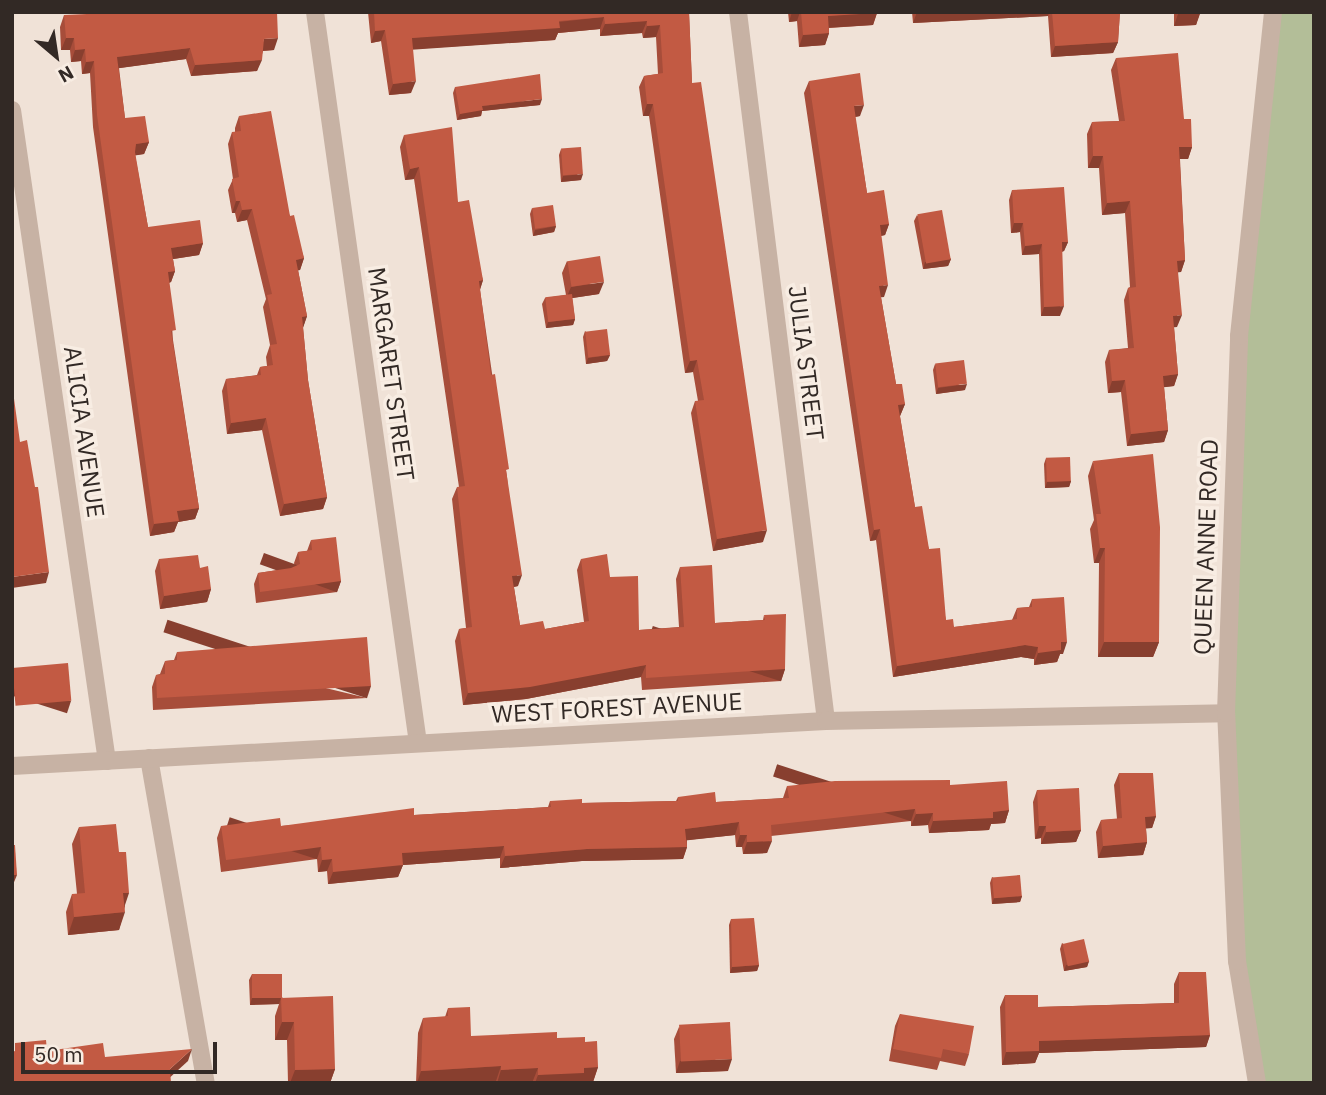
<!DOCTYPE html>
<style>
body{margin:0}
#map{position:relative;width:1326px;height:1095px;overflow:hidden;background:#f0e2d7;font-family:"IBM Plex Sans",sans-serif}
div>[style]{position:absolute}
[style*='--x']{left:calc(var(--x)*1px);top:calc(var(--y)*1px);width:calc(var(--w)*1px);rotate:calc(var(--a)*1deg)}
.green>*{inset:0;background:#b3be98}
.minor>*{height:18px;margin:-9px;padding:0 9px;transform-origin:9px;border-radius:9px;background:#c7b2a4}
.tertiary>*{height:18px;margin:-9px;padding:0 9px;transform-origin:9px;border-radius:9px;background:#c7b2a4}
.wall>*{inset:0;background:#a74d3a}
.shaded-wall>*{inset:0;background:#883f2f;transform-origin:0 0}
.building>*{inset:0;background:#c25a43;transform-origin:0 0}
span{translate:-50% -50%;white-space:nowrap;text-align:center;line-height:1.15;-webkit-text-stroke:7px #f8ede3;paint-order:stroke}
.street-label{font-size:24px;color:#322925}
.frame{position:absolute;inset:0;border:14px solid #322925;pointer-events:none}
.north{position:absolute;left:21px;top:21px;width:70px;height:70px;-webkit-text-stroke:5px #f8ede3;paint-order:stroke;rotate:151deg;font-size:19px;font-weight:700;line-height:28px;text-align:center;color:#322925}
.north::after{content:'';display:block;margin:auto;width:24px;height:32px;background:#322925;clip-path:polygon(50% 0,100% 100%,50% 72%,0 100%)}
.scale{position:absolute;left:21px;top:1042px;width:196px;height:32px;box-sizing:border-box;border:4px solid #322925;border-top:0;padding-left:9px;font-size:21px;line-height:24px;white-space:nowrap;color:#322925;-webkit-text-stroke:5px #f8ede3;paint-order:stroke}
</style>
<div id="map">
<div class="green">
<i style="clip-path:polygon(1273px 12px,1314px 12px,1314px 1083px,1257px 1083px,1228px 812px,1233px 479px)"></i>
</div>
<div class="minor">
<i style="--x:315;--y:12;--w:738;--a:81.98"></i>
<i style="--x:738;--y:12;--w:714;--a:82.92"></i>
<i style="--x:12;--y:110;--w:658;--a:81.7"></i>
<i style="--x:149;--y:758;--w:330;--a:80.1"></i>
</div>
<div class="tertiary">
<i style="--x:12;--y:766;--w:815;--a:-3.16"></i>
<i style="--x:826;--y:721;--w:400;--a:-1.1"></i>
<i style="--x:1257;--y:1083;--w:124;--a:-99.3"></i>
<i style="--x:1237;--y:961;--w:248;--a:-92.5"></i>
<i style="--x:1226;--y:713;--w:377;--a:-88"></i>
<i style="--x:1239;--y:336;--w:326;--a:-84"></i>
</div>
<div class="wall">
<i style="clip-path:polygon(368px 12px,689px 12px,692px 83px,763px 542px,713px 551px,691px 413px,695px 401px,698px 401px,693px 372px,685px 373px,649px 116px,643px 116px,639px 87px,644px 76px,658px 74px,656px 37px,643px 38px,642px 33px,600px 36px,600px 29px,558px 33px,555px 40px,413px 49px,411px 93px,389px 95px,381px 41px,371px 43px)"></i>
<i style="clip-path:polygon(788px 12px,893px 12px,877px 13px,873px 25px,829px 28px,829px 33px,825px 45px,799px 47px,797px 21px,789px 22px)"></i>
<i style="clip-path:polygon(912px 12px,1120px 12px,1118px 42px,1113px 53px,1051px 57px,1048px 16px,913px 23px)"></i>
<i style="clip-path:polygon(1167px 12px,1200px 12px,1196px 25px,1174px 26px,1174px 13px,1167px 14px)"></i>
<i style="clip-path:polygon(64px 15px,274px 50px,263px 51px,257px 71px,191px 76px,186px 59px,119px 68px,125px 118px,149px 142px,144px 154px,135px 155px,148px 227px,203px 243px,199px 255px,173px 259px,175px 271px,171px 282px,169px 283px,173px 340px,199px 508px,195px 519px,178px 522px,174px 532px,150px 536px,93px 127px,90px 73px,82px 74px,81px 61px,71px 62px,70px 50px,61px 50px,60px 27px)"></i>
<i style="clip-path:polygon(1116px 58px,1184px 119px,1192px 147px,1188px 159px,1180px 159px,1185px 260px,1181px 272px,1178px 272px,1177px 327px,1174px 327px,1178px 374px,1174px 386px,1164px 387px,1168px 430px,1164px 442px,1127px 446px,1121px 392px,1108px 393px,1105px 362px,1109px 350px,1128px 348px,1124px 300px,1128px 288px,1130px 287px,1125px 213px,1102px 215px,1099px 168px,1088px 168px,1087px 134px,1092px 122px,1119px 121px,1111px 70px)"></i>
<i style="clip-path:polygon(809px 81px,860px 116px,855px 117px,867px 193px,889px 224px,885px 235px,881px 236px,884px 297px,881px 297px,896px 384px,905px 404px,900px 416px,915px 507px,929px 549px,946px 620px,954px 627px,1012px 620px,1017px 608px,1029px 607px,1032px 599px,1063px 654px,1060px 654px,1057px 662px,1034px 665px,1034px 659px,1021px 657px,893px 677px,876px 540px,870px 541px,804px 93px)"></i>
<i style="clip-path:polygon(455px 87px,540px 105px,482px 111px,481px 116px,457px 120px,453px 93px)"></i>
<i style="clip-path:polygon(239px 116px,290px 216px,304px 258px,300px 270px,298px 270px,307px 316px,303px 327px,308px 380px,327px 497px,323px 509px,280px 516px,262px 430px,227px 434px,222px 391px,226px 379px,257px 375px,260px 367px,267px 366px,266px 357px,270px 345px,263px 307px,266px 299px,247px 220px,237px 222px,235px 213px,232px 213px,228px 190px,233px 179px,228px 144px,232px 132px,235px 132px,235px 128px)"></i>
<i style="clip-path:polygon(404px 135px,458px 202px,483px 280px,480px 290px,507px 477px,518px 586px,514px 587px,520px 625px,545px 629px,584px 622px,577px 570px,581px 559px,610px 577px,639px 630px,679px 627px,676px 579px,680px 567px,715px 623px,763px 620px,764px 615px,785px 669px,781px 681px,642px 690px,641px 677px,526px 699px,463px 705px,455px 641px,459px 629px,466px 628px,452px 499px,457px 487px,459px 487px,414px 179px,405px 180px,400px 147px)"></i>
<i style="clip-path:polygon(561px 149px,581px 180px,561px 182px,559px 155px)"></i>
<i style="clip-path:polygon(1012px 190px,1068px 242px,1064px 251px,1062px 252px,1060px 316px,1041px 316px,1039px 254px,1022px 255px,1020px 232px,1011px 233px,1009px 200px)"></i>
<i style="clip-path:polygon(532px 208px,556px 226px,554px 232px,533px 236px,530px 214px)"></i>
<i style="clip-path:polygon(917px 215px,951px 259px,948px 266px,923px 269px,914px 221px)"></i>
<i style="clip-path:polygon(567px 261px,599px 294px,572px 298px,575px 319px,573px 325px,546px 328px,542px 304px,545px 298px,566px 295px,562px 273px)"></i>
<i style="clip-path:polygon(585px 331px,610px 355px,607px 361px,586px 364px,583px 337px)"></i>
<i style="clip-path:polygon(935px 364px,965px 390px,936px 394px,933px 370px)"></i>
<i style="clip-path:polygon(1046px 458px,1071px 481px,1069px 487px,1045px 488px,1044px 464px)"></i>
<i style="clip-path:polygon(1093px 461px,1159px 642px,1153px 657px,1098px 657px,1099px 563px,1094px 563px,1090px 529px,1094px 520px,1088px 476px)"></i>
<i style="clip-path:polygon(311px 540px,341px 581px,337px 592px,256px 603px,254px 584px,258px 573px,291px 568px,295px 567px,294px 563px,298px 552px,307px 551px)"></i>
<i style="clip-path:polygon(159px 559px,200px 568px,211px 589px,207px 602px,160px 609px,155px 571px)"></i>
<i style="clip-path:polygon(177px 652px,367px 698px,153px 710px,152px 687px,156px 675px,160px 674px,165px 661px,174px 660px)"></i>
<i style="clip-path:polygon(1119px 773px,1156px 816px,1152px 828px,1146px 828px,1147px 842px,1143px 855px,1098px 858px,1096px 832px,1101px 820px,1117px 819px,1114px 785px)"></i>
<i style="clip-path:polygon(950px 785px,1009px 810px,1005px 823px,991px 824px,989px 830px,929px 833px,928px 825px,911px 826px,911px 821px,771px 836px,767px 853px,743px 854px,742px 847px,736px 847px,735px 835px,687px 840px,687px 847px,683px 859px,582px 861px,500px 868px,500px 858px,403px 865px,398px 877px,328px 884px,327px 871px,318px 872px,317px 859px,221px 872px,217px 838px,221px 826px,281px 826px,414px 815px,548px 807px,550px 801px,582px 803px,676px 801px,678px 797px,716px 802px,783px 798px,787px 786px)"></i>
<i style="clip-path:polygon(1037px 790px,1081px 830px,1076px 842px,1041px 844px,1041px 838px,1035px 839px,1033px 802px)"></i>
<i style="clip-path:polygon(79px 827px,125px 906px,119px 930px,68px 935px,66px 912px,72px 894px,77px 894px,72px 844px)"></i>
<i style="clip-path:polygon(992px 877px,1022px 896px,1020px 902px,992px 904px,990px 883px)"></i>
<i style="clip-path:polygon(731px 919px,759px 965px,757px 971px,730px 973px,729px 925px)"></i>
<i style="clip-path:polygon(1062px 943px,1089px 961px,1087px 967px,1064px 971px,1060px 949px)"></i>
<i style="clip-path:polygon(1179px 972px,1210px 1035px,1206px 1047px,1039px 1053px,1035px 1063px,1002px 1065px,1000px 1007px,1005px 995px,1038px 1007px,1174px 1003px,1174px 984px)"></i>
<i style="clip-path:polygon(252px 974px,283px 998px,335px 1069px,330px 1083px,288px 1083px,287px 1040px,275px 1040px,275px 1016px,279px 1004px,250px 1005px,249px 980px)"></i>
<i style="clip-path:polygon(448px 1008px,471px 1036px,557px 1038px,585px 1042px,598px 1067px,593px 1082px,496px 1083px,496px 1081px,469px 1083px,416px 1083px,418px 1033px,423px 1018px,445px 1017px)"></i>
<i style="clip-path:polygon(900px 1014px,969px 1054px,965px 1066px,940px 1061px,937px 1070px,889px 1061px,895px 1026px)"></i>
<i style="clip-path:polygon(679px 1027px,728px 1071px,676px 1073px,674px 1039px)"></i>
</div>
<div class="shaded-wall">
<i style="clip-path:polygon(792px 12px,800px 12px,797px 21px,789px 22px)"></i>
<i style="clip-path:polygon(873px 12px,893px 12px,877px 13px,873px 25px,824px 28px,828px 16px)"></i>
<i style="clip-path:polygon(917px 12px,1049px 12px,1048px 16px,913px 23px)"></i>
<i style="clip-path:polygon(1178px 14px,1200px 14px,1196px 25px,1174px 26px)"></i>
<i style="clip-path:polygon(604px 17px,600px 29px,558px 33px,555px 40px,408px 50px,412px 38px)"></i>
<i style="clip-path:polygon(647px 21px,642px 33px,600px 36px,605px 24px)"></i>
<i style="clip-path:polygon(660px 25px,656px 37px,643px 38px,647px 26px)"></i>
<i style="clip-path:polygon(385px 30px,381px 41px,371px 43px,375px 31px)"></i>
<i style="clip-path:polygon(829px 33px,825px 45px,799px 47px,803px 35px)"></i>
<i style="clip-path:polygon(66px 38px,74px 38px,70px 50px,61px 50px)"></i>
<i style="clip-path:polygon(278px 38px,274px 50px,260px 51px,264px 39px)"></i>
<i style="clip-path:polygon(1118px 42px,1113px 53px,1051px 57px,1055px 46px)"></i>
<i style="clip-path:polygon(190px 48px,186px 59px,113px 69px,117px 57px)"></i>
<i style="clip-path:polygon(85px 49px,81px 61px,71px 62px,75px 50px)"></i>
<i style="clip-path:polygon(262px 60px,257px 71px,191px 76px,195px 65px)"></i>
<i style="clip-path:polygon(94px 61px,90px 73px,82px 74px,86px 62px)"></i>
<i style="clip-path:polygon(416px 81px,411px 93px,389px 95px,393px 84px)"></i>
<i style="clip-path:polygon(542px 99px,540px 105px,482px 111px,481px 116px,457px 120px,460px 114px,482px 106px)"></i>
<i style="clip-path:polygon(647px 104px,653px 104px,649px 116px,643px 116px)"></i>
<i style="clip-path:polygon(864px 105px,860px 116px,849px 118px,854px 106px)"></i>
<i style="clip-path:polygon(149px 142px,144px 154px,132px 156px,136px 144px)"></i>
<i style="clip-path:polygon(1179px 147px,1192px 147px,1188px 159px,1175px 159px)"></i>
<i style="clip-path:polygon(1093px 156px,1103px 156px,1099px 168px,1088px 168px)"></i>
<i style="clip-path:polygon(419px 167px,414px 179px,405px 180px,410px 169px)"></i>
<i style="clip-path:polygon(583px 174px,581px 180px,561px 182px,563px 176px)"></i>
<i style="clip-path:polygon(236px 201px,240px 201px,235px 213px,232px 213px)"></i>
<i style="clip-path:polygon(1130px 201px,1125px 213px,1102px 215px,1107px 203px)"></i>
<i style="clip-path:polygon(252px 209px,247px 220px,237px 222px,242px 210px)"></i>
<i style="clip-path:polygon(1014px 223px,1023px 223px,1020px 232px,1011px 233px)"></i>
<i style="clip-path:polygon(889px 224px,885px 235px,875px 237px,880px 225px)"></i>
<i style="clip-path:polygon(556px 226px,554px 232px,533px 236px,535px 230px)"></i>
<i style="clip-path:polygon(1062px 242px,1068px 242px,1064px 251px,1058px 252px)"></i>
<i style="clip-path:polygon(203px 243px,199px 255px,167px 260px,171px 248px)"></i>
<i style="clip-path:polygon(1042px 244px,1039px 254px,1022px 255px,1025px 246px)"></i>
<i style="clip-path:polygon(304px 258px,300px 270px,292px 272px,296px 260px)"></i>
<i style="clip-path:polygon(951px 259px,948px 266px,923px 269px,925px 262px)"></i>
<i style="clip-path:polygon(1185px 260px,1181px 272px,1173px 273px,1177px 261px)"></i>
<i style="clip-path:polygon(175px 271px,171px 282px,163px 284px,168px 272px)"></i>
<i style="clip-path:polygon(483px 280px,479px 292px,479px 281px)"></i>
<i style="clip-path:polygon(604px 282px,599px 294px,566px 299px,571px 287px)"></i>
<i style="clip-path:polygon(888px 285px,884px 297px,875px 298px,879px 286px)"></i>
<i style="clip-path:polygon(1064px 306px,1060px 316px,1041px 316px,1044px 307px)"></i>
<i style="clip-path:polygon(1182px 315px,1177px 327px,1168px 328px,1173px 316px)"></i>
<i style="clip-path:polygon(307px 316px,303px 328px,302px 317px)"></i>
<i style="clip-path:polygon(575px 319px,573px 325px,546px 328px,548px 322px)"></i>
<i style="clip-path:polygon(610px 355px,607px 361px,586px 364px,588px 358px)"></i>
<i style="clip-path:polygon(697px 360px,693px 372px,685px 373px,690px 361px)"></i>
<i style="clip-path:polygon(1178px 374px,1174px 386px,1158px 388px,1163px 376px)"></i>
<i style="clip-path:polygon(1125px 380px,1121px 392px,1108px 393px,1112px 381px)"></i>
<i style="clip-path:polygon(967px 384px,965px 390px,936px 394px,938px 388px)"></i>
<i style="clip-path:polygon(905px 404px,900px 416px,894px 417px,898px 405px)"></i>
<i style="clip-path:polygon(266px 418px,262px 430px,227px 434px,231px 423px)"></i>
<i style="clip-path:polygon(1168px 430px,1164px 442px,1127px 446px,1131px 434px)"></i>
<i style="clip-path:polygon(1071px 481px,1069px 487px,1045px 488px,1047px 482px)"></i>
<i style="clip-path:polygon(327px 497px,323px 509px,280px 516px,284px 504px)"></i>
<i style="clip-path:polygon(199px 508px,195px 519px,178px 522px,174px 532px,150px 536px,154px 524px,177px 511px)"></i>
<i style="clip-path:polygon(880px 529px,876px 540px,870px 541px,874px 530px)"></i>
<i style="clip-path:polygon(767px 530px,763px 542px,713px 551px,717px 539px)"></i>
<i style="clip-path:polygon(1100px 548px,1105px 548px,1099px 563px,1094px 563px)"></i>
<i style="clip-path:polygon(49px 572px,46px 583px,12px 588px,12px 577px)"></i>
<i style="clip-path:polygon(522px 575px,518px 586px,508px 588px,512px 576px)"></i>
<i style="left:341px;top:581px;width:12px;height:82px;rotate:110deg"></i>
<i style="clip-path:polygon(211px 589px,207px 602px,160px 609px,164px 596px)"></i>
<i style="clip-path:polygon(1061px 642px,1067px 642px,1063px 654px,1060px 654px,1057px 662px,1034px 665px,1038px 653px)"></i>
<i style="clip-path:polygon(1104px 642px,1159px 642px,1153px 657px,1098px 657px)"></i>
<i style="clip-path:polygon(1025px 645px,1038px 647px,1034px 659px,1021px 657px,893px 677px,897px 666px)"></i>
<i style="clip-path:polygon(646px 665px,641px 677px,526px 699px,463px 705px,468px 693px)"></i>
<i style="left:785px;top:669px;width:13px;height:139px;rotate:108deg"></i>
<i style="left:371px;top:686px;width:13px;height:214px;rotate:108deg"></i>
<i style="left:71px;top:701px;width:13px;height:59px;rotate:108deg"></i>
<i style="left:915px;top:809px;width:13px;height:145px;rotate:108deg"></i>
<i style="clip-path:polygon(1009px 810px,1005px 823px,991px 824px,989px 830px,929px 833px,933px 821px,993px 812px)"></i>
<i style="clip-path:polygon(933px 813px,928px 825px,911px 826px,916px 814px)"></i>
<i style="clip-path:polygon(1156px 816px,1152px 828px,1141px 829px,1145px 817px)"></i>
<i style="clip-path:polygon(739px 822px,735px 835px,681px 841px,685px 829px)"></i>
<i style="clip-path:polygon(1039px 826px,1046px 826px,1041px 838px,1035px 839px)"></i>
<i style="clip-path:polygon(1081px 830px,1076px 842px,1041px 844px,1046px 832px)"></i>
<i style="clip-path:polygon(740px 835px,747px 835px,742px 847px,736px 847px)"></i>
<i style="clip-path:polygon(772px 841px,767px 853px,743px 854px,747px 842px)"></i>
<i style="clip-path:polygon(1147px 842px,1143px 855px,1098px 858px,1103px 846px)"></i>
<i style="clip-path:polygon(504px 846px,500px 858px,403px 865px,398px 877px,328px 884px,333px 872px,402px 853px)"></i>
<i style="left:321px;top:847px;width:13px;height:96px;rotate:108deg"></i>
<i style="clip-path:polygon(687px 847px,683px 859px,582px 861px,500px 868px,505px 856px,587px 849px)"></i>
<i style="clip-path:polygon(332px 859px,327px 871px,318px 872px,322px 860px)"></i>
<i style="clip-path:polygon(12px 875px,17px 875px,12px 887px)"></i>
<i style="clip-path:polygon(123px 893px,129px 893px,123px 911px)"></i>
<i style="clip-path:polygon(1022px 896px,1020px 902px,992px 904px,994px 898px)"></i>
<i style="clip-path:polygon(125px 912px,119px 930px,68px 935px,74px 917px)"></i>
<i style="clip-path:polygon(1089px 961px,1087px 967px,1064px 971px,1066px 965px)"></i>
<i style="clip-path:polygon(759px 965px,757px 971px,730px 973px,732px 967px)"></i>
<i style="clip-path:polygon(252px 998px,281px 998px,279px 1004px,250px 1005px)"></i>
<i style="clip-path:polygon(282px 1022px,294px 1022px,287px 1040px,275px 1040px)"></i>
<i style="clip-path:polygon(1210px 1035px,1206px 1047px,1039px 1053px,1035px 1063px,1002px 1065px,1006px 1052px,1039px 1041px)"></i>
<i style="clip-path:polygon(192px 1049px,188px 1061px,166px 1081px,170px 1069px)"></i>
<i style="clip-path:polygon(732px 1059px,728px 1071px,676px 1073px,680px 1061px)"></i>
<i style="clip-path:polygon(501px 1066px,496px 1081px,469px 1083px,417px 1083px,421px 1071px)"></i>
<i style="clip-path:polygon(598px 1067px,593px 1082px,535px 1083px,538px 1075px,584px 1068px)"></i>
<i style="clip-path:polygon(538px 1068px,532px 1083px,497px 1083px,501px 1070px)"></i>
<i style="clip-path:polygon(335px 1069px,330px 1083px,290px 1083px,295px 1070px)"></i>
</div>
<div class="building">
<i style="clip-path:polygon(132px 12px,277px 12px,278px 38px,264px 39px,262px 60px,195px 65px,190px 48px,117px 57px,125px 118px,145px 116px,149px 142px,136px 144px,135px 152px,148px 227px,200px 220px,203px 243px,171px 248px,175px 271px,168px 272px,176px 330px,171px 331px,199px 508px,177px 511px,179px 521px,154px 524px,97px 115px,94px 61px,86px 62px,85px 49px,75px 50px,74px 38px,66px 38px,64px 15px)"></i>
<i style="clip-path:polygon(374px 12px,689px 12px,692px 83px,701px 82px,767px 530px,717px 539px,695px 401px,704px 400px,697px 360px,690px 361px,653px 104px,647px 104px,644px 76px,663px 73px,660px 25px,647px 26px,647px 21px,605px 24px,604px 17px,559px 21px,560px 28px,412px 38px,416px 81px,393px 84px,385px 30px,375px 31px)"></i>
<i style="clip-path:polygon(801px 12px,877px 12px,877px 13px,828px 16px,829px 33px,803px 35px)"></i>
<i style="clip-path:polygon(1052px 12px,1120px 12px,1118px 42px,1055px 46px)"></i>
<i style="left:1178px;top:12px;width:22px;height:2px"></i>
<i style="clip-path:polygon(1178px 53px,1184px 119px,1191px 119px,1192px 147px,1179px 147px,1185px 260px,1177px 261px,1182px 315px,1173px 316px,1178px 374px,1163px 376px,1168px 430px,1131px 434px,1125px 380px,1112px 381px,1109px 350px,1134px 348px,1128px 288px,1136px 287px,1130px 201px,1107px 203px,1103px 156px,1093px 156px,1092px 122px,1125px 121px,1116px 58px)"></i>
<i style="clip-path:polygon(860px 73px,864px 105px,854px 106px,867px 193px,884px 190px,889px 224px,880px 225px,888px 285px,879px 286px,896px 384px,902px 384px,905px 404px,898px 405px,915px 507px,922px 506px,929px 549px,940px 548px,946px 620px,953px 619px,954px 627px,1017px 619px,1017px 608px,1032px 607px,1032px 599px,1064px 597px,1067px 642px,1061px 642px,1061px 650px,1038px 653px,1038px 647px,1025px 645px,897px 666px,880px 529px,874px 530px,809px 81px)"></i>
<i style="clip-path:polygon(540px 74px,542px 99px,482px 106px,483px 110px,460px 114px,455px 87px)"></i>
<i style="clip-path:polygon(271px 111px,290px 216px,294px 215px,304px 258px,296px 260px,307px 316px,302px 317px,308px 380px,327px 497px,284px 504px,266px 418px,231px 423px,226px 379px,261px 375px,260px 367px,273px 365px,270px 345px,277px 344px,267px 295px,272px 294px,252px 209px,242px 210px,240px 201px,236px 201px,232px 179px,239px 177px,232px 132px,241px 131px,239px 116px)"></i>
<i style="clip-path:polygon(452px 127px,458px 202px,469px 200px,483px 280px,479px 281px,491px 375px,495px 374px,509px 469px,506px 470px,522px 575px,512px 576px,520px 625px,543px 621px,545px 629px,589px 621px,581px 559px,607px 554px,610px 577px,638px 576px,639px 630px,684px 627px,680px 567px,712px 565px,715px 623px,765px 620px,764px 615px,786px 614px,785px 669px,646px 678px,646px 665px,530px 687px,468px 693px,459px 629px,472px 627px,457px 487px,465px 486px,419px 167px,410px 169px,404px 135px)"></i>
<i style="left:581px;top:147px;width:27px;height:20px;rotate:86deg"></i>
<i style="clip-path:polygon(1064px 187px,1068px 242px,1062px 242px,1064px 306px,1044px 307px,1042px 244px,1025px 246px,1023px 223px,1014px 223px,1012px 190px)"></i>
<i style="left:553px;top:205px;width:21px;height:21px;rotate:82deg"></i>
<i style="left:942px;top:210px;width:50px;height:25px;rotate:80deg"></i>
<i style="left:600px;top:256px;width:26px;height:33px;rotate:81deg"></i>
<i style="left:572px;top:294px;width:25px;height:27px;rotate:83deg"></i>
<i style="left:607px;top:329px;width:26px;height:22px;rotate:83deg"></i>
<i style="left:964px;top:360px;width:24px;height:29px;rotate:83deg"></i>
<i style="clip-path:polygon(12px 384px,20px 442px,27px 440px,35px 487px,38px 487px,49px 572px,12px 577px)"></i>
<i style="clip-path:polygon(1153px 454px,1160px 527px,1159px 642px,1104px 642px,1105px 548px,1100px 548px,1096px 514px,1101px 514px,1093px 461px)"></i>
<i style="left:1070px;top:457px;width:24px;height:24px;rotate:88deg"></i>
<i style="clip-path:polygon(336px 537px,341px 581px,260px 592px,258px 573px,291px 568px,300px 564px,298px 552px,312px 550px,311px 540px)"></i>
<i style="clip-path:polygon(198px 555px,200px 568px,208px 566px,211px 589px,164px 596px,159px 559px)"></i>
<i style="clip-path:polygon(367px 637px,371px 686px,157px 698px,156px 675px,165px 674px,165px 661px,177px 660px,177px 652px)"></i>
<i style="left:68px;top:663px;width:38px;height:56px;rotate:85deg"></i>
<i style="clip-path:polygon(1119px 773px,1153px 773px,1156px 816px,1145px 817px,1147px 842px,1103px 846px,1101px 820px,1122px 818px)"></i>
<i style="clip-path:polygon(950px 780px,950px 785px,1007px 781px,1009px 810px,993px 812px,993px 818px,933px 821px,933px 813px,916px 814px,915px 809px,771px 825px,772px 841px,747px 842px,747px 835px,740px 835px,739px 822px,685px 829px,687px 847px,587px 849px,505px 856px,504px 846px,402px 853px,403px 865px,333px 872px,332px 859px,322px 860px,321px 847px,226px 860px,221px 826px,280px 818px,281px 826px,414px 808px,414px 815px,551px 807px,550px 801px,582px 799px,582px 803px,678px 801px,678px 797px,715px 792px,716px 802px,789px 798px,787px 786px,835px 781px)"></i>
<i style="clip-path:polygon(1079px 788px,1081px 830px,1046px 832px,1046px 826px,1039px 826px,1037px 790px)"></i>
<i style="clip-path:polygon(116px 824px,119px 852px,126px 852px,129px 893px,123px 893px,125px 912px,74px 917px,72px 894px,85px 893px,79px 827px)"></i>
<i style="clip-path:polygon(12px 845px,15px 845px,17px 875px,12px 875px)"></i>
<i style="left:1020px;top:875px;width:21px;height:28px;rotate:85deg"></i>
<i style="clip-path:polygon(754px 918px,759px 965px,732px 967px,731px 919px)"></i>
<i style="left:1084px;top:939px;width:23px;height:22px;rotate:77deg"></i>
<i style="clip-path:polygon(1179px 972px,1206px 972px,1210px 1035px,1039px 1041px,1039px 1051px,1006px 1052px,1005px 995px,1038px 995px,1038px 1007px,1179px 1003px)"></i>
<i style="left:252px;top:974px;width:30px;height:24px"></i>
<i style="clip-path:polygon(333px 996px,335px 1069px,295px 1070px,294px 1022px,282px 1022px,281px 998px)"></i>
<i style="clip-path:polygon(470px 1007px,471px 1036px,557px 1032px,557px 1038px,585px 1037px,585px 1042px,597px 1041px,598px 1067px,584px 1068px,584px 1073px,538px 1075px,538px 1068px,501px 1070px,501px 1066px,421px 1071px,423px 1018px,448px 1016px,448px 1008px)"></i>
<i style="clip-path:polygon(900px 1014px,974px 1026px,969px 1054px,943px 1049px,941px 1058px,893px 1049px)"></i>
<i style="left:730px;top:1022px;width:37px;height:51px;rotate:87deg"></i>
<i style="clip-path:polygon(46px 1040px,47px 1051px,103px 1043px,105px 1057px,192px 1049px,170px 1069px,171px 1083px,12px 1083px,12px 1052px,15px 1051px,15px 1043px)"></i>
</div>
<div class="street-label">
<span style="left:806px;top:363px;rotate:83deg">JULIA STREET</span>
<span style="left:391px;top:374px;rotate:82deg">MARGARET STREET</span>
<span style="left:84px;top:432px;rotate:82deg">ALICIA AVENUE</span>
<span style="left:1206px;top:547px;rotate:-88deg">QUEEN ANNE ROAD</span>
<span style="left:617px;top:708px;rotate:-3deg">WEST FOREST AVENUE</span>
</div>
<div class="frame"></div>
<div class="north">N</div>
<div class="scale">50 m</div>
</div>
